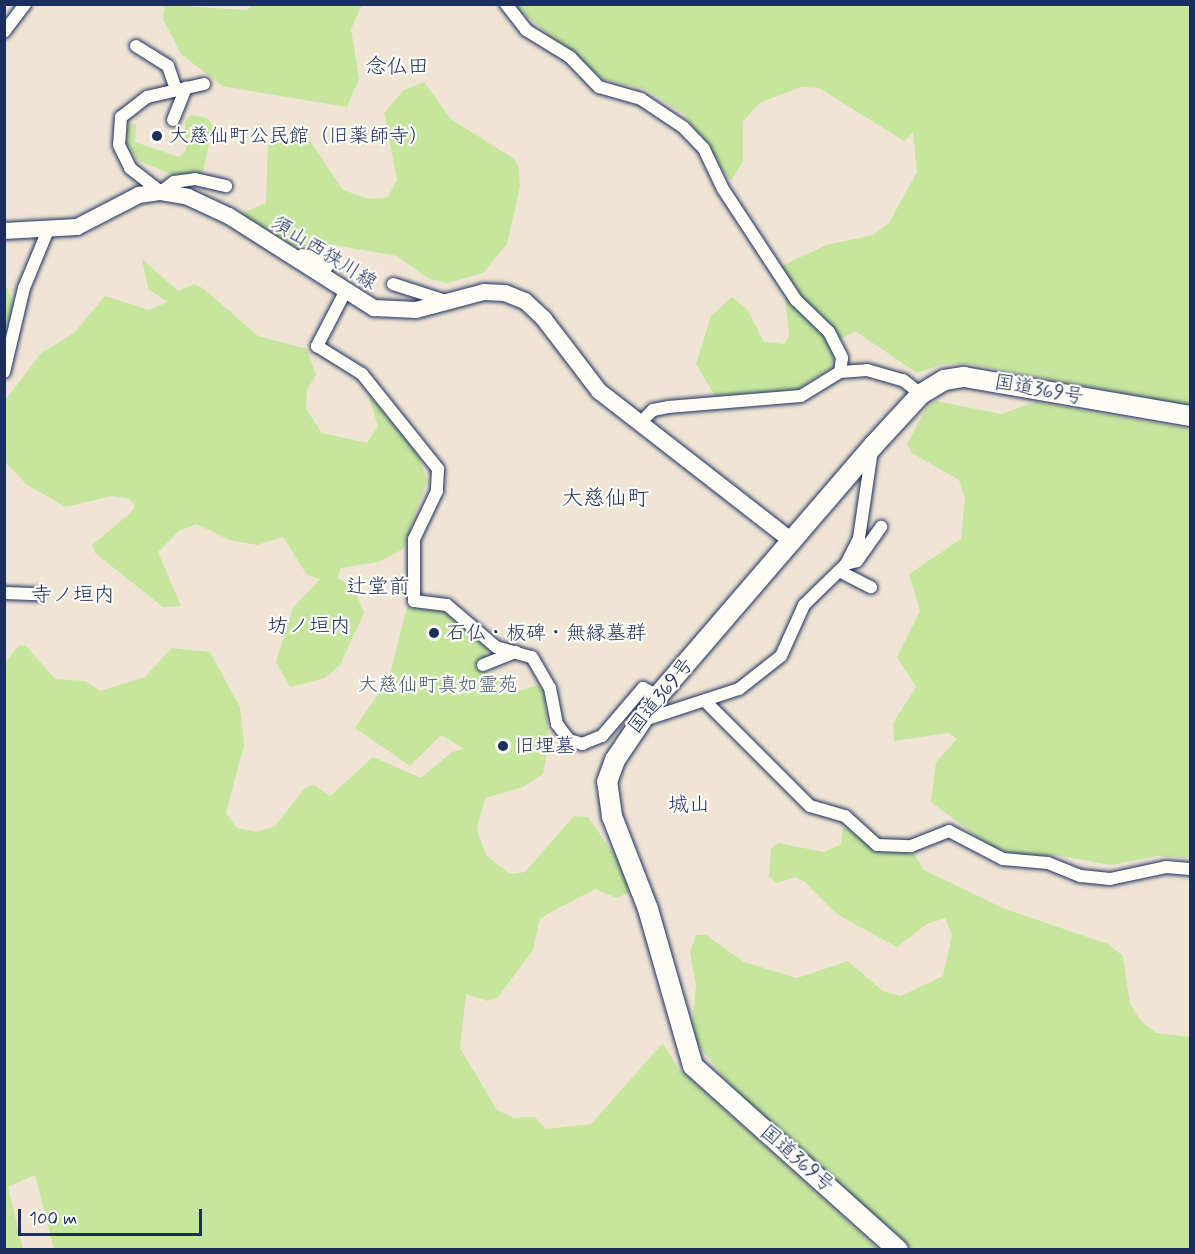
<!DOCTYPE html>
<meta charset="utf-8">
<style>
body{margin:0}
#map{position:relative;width:1195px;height:1254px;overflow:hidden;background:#f0e5d5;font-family:Mynerve,"Klee One",sans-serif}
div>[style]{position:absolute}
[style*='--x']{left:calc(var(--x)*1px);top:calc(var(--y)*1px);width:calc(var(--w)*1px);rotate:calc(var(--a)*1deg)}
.green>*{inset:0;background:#c6e69e}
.roads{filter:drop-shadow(0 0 2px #1b2f5e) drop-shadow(0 0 2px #1b2f5e)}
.minor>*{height:12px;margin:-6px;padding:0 6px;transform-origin:6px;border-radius:6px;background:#fdfcf7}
.secondary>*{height:16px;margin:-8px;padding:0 8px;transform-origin:8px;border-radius:8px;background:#fdfcf7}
.trunk>*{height:20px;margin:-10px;padding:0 10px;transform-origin:10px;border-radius:10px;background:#fdfcf7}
.dots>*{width:16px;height:16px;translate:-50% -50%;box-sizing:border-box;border:3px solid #fdfcf7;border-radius:50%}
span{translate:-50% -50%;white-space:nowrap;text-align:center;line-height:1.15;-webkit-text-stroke:4.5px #fdfcf7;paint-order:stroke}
.poi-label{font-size:20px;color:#1b2f5e}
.left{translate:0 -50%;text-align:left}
.street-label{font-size:20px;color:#1b2f5e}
.park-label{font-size:20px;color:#465d6e}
.neighbourhood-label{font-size:21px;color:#1b2f5e}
.quarter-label{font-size:22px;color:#1b2f5e}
.frame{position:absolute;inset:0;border:6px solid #1b2f5e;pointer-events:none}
.scale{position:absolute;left:18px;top:1209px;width:184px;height:27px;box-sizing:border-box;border:3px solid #1b2f5e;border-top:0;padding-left:8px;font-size:18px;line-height:21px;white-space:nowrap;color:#1b2f5e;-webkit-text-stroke:4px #fdfcf7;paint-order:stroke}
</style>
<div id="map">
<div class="green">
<i style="clip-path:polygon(253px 4px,362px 5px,351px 29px,359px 79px,347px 107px,222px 86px,181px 54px,163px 19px,165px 5px,247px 10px)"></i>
<i style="clip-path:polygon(513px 5px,1190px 5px,1190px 406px,970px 364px,943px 364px,917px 373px,855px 331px,840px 339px,830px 369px,796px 390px,715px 396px,696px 364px,711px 316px,732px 297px,747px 309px,764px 342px,784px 344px,789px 336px,782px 266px,826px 245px,873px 235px,889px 223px,917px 172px,913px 132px,904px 141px,819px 88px,801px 87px,761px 102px,743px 121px,743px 161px,731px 181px,684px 114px,645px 89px,603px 79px)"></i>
<i style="clip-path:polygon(424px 82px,451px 119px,514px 159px,519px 168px,520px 187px,507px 244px,483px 273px,447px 283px,429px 279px,397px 256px,328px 244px,291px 247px,240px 214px,266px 203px,268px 146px,285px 132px,310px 141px,343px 190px,369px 199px,388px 197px,397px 180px,384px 113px,404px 90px)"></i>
<i style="clip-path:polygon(191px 115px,207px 118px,213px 126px,201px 181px,192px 183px,137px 160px,127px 144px,127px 124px,136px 124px,135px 142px,179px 157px,186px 151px,185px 122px)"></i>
<i style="clip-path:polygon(142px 259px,178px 291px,195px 284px,204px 289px,258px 336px,307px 349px,316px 375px,307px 390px,306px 409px,322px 433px,367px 443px,378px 426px,368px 394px,418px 454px,427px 481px,403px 549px,378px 562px,341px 568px,337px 578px,353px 586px,364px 613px,340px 665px,325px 678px,290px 687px,276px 662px,293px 608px,320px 579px,307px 575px,283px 537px,257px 545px,229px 540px,197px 524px,179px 531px,158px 552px,181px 606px,163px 607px,95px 553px,92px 545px,129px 514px,135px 506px,129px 499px,111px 496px,66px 507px,27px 485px,5px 462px,4px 402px,41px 353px,74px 333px,105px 296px,149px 310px,168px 302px,148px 289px)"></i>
<i style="clip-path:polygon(5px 283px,15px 307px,5px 343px)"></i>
<i style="clip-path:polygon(936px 401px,1001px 414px,1036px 402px,1190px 429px,1190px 858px,1157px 856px,1111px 865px,1054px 855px,1029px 858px,991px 847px,931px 802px,936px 762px,957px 739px,949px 733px,894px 741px,893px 723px,916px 687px,897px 657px,920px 611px,909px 574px,961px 539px,965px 499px,959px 480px,912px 453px,907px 444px,927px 407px)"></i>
<i style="clip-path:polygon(407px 607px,447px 612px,487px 647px,485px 672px,519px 691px,537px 685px,544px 692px,549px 741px,543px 774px,523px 787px,485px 798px,477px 829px,486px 855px,510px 874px,525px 872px,574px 816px,588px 817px,630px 877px,629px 892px,617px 898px,595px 889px,540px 918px,533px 950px,498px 997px,488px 1001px,466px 994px,460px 1048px,497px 1110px,514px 1118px,535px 1117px,546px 1129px,591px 1124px,663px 1043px,678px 1068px,878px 1249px,54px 1249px,35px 1175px,8px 1187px,23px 1249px,5px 1249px,4px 664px,19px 645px,26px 646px,55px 679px,85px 681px,100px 691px,145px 677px,172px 648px,210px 652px,240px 707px,244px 745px,226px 813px,237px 828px,257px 832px,275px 826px,305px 788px,314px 785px,330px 796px,373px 757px,421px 778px,452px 752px,464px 749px,441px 735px,410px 766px,355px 728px,389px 678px)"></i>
<i style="clip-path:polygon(843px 826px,877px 849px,914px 854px,924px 870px,1005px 909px,1108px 944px,1123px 956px,1130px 1004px,1141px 1021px,1156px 1033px,1190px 1037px,1190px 1249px,913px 1249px,735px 1091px,691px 1036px,696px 985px,690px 952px,696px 935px,706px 935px,744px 962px,797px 978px,848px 961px,883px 991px,901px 996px,943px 976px,952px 935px,945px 918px,927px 924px,897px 947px,838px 915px,804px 881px,795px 877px,777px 883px,769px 877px,771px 849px,778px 843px,824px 852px,841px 844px)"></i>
</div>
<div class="roads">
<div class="minor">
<i style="--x:506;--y:4;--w:33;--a:52"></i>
<i style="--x:526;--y:30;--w:52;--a:31.5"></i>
<i style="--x:570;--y:57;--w:42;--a:46"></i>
<i style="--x:599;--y:87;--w:44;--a:15.9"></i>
<i style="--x:641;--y:99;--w:50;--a:33.7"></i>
<i style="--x:683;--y:127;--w:30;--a:46"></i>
<i style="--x:704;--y:149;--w:44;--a:64.6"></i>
<i style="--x:723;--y:189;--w:133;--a:56.7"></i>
<i style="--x:796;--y:300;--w:46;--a:44.1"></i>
<i style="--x:829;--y:332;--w:29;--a:63"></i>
<i style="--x:842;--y:358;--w:14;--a:98"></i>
<i style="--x:4;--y:32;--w:35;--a:-53"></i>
<i style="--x:136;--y:46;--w:38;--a:32"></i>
<i style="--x:168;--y:66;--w:24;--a:71"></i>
<i style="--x:204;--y:84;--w:58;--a:167.2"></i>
<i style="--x:147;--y:97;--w:33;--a:142"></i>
<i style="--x:121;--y:117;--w:28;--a:94"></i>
<i style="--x:119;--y:145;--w:25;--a:64"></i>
<i style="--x:130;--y:168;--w:39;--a:38"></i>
<i style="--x:161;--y:192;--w:16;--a:-38"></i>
<i style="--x:174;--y:182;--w:21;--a:-8"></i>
<i style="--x:195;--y:179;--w:32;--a:13"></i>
<i style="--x:173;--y:120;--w:35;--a:-68"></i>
<i style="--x:302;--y:255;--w:28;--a:23"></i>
<i style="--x:393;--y:284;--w:56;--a:17.8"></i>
<i style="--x:344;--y:294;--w:59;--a:117.4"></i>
<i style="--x:317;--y:346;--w:53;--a:31.9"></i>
<i style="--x:362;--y:374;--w:122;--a:51.3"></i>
<i style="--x:438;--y:469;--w:22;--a:93"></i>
<i style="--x:437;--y:491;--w:53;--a:115.6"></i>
<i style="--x:414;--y:539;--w:62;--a:90"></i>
<i style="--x:414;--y:601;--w:33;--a:7"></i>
<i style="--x:447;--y:605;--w:65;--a:40.6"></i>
<i style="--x:496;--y:647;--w:37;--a:16"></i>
<i style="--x:532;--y:657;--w:36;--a:60"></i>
<i style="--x:550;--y:688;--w:37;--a:79"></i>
<i style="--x:557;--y:724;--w:20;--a:53"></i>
<i style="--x:569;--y:740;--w:14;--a:17"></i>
<i style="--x:582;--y:744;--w:22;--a:-22"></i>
<i style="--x:602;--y:736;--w:63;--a:-49.5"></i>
<i style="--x:643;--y:688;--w:17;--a:28"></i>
<i style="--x:4;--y:372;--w:86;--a:-76.6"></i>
<i style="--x:24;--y:288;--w:63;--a:-67.5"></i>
<i style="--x:641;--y:422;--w:17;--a:-45"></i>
<i style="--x:653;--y:410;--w:15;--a:-11"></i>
<i style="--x:668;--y:407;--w:133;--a:-4.7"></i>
<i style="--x:801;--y:396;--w:46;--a:-31.6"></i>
<i style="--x:840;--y:372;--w:27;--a:-4"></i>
<i style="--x:867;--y:370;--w:37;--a:16"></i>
<i style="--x:903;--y:380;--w:23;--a:38"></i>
<i style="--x:846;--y:564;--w:11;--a:-15"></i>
<i style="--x:857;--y:561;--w:42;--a:-54.8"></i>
<i style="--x:839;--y:571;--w:36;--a:27"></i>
<i style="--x:4;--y:593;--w:35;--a:2"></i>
<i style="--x:483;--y:665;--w:35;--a:-22"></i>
<i style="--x:706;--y:702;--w:147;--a:45"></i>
<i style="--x:810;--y:806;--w:36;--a:16"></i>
<i style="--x:845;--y:816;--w:43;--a:42.2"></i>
<i style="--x:877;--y:845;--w:34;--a:2"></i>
<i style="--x:911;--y:846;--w:41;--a:-21.5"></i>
<i style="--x:949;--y:831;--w:61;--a:27.4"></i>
<i style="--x:1003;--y:859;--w:45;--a:5.1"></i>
<i style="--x:1048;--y:863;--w:35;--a:22"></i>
<i style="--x:1081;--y:876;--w:29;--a:6"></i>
<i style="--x:1110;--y:879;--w:57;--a:-12.1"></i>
<i style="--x:1166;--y:867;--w:24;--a:5"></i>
<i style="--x:647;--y:719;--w:97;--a:-18.1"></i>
<i style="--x:739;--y:689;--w:53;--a:-38.2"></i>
<i style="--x:781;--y:656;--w:56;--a:-65.7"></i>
<i style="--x:804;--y:605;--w:59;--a:-44.3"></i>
<i style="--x:846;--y:564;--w:29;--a:-63"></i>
<i style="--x:859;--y:538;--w:89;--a:-81.6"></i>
</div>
<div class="secondary">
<i style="--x:4;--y:231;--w:73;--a:-3.1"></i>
<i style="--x:77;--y:227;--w:70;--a:-27.3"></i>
<i style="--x:139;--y:195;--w:22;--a:-8"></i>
<i style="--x:161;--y:192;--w:27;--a:10"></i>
<i style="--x:188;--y:197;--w:45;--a:24.9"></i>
<i style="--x:229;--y:216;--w:172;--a:32.4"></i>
<i style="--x:374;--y:308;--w:42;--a:2.7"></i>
<i style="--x:416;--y:310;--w:70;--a:-14.8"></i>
<i style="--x:484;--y:292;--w:21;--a:3"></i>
<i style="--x:505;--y:293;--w:22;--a:22"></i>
<i style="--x:525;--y:301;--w:26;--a:43"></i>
<i style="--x:544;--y:319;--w:91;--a:52.6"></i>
<i style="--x:599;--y:391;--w:246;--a:37.9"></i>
</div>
<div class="trunk">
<i style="--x:898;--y:1250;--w:275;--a:-138.1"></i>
<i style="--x:693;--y:1066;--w:163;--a:-106"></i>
<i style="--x:648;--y:909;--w:100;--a:-111.2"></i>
<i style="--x:612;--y:816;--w:34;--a:-98"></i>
<i style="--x:607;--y:782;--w:23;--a:-70"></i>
<i style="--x:615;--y:760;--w:77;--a:-56.1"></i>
<i style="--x:658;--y:696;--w:330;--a:-49.3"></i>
<i style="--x:873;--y:446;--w:71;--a:-47.3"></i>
<i style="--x:921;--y:394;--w:27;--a:-31"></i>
<i style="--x:944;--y:380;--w:20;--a:-9"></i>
<i style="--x:964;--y:377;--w:229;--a:9.8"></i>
</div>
</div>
<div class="dots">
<i style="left:157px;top:136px;background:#1b2f5e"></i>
<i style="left:434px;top:633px;background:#1b2f5e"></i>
<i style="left:503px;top:746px;background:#1b2f5e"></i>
</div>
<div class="poi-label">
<span class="left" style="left:169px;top:136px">大慈仙町公民館（旧薬師寺）</span>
<span class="left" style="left:446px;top:633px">石仏・板碑・無縁墓群</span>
<span class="left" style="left:515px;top:746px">旧埋墓</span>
</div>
<div class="street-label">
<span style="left:324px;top:253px;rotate:32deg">須山西狭川線</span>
<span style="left:1039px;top:390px;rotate:10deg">国道369号</span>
<span style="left:661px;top:696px;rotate:-51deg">国道369号</span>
<span style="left:797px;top:1159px;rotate:41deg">国道369号</span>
</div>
<div class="park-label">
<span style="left:438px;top:685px">大慈仙町真如霊苑</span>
</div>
<div class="neighbourhood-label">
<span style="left:397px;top:67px">念仏田</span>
<span style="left:378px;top:587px">辻堂前</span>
<span style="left:73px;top:595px">寺ノ垣内</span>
<span style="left:309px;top:626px">坊ノ垣内</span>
<span style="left:689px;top:805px">城山</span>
</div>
<div class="quarter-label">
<span style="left:605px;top:500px">大慈仙町</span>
</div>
<div class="frame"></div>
<div class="scale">100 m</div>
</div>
